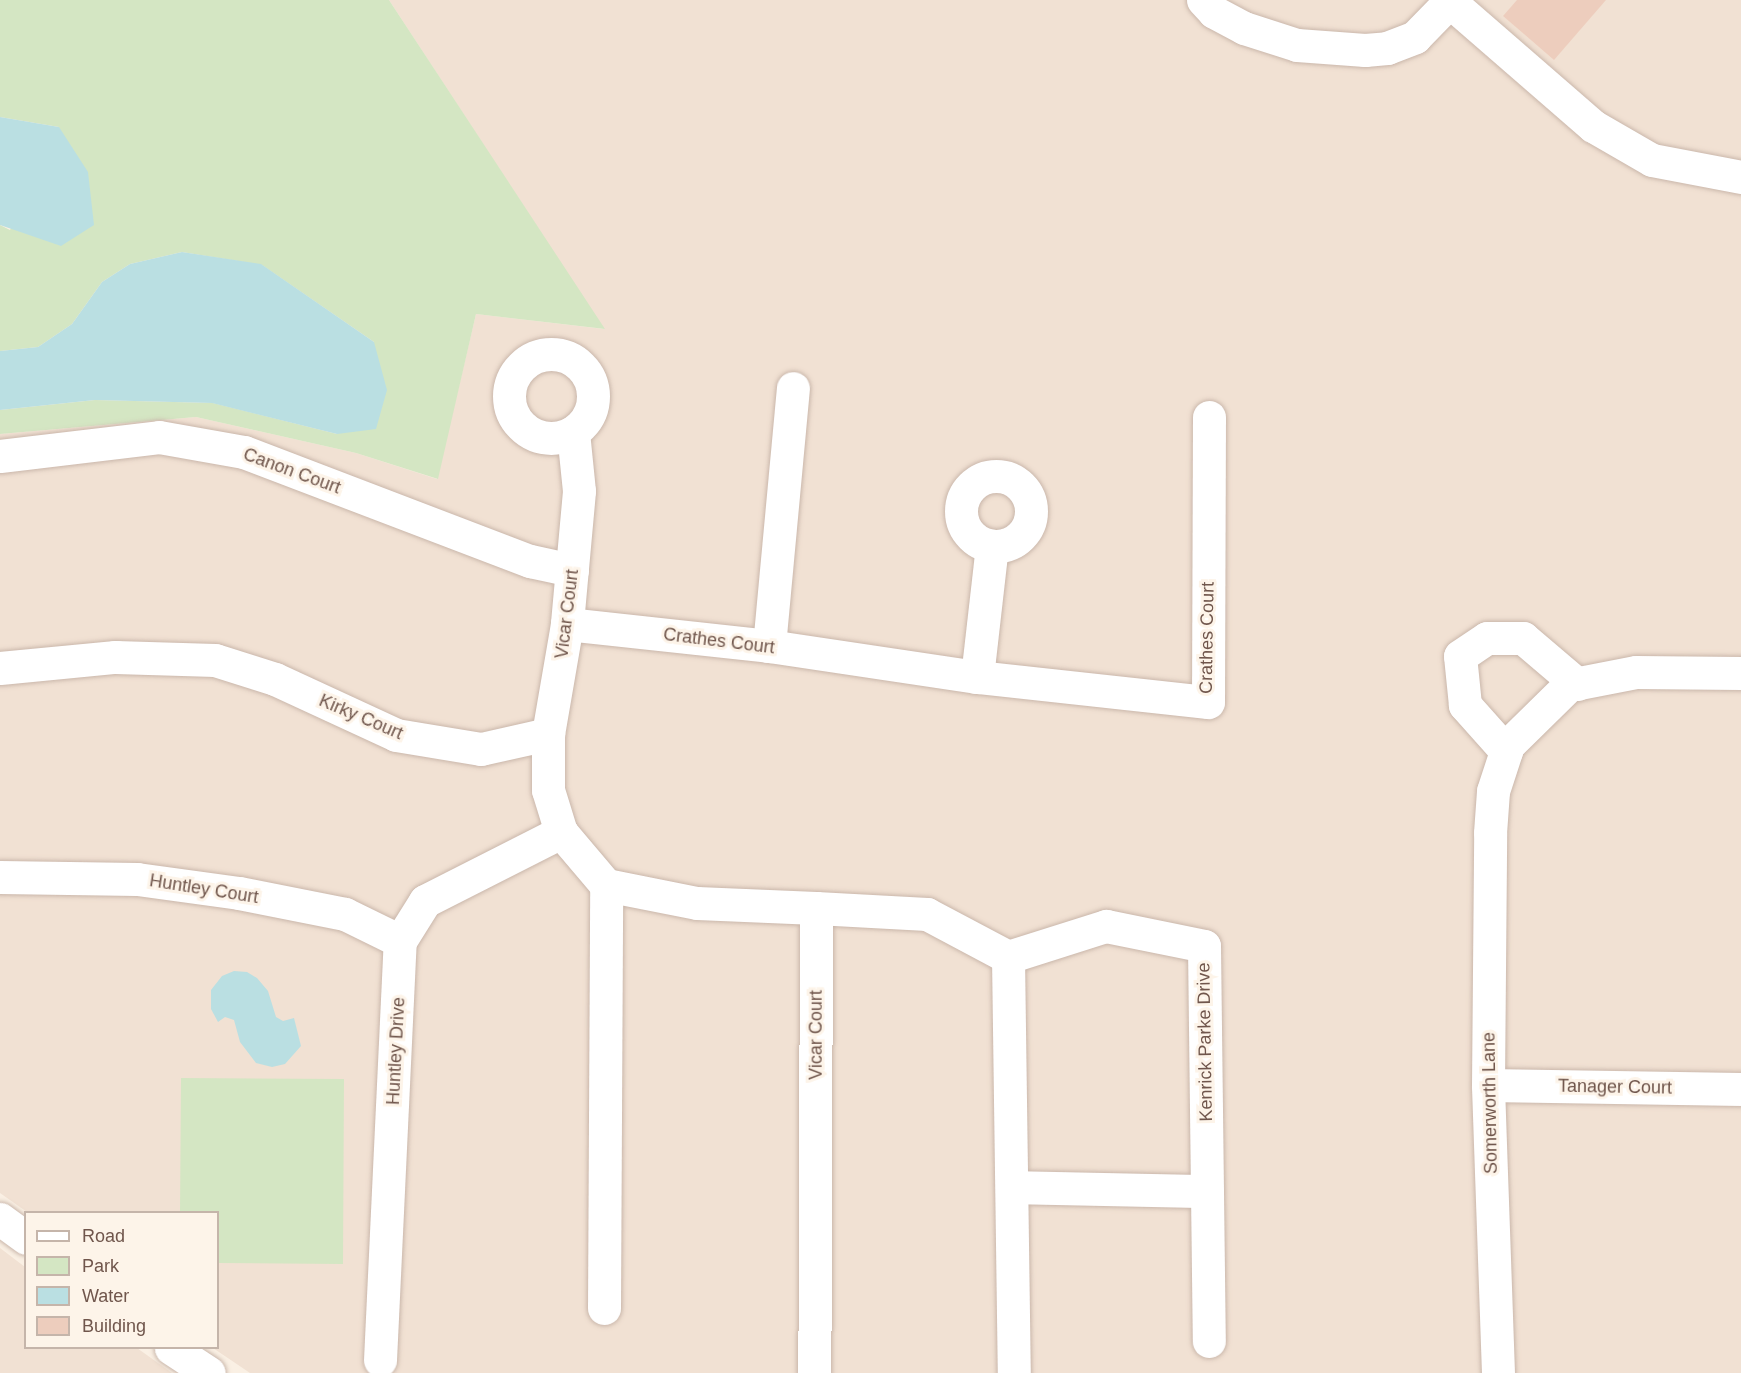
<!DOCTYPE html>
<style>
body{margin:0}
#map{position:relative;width:1741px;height:1373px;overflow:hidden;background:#faf0e4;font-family:Arial,sans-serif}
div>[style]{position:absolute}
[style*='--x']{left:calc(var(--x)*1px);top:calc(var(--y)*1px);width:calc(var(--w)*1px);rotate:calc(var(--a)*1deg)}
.residential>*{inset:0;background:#f1e1d3}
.green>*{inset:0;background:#d4e6c3}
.water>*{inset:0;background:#badfe2}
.building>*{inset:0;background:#edcdbd}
.roads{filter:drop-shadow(0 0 2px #cab7ab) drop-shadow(0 0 2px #cab7ab)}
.minor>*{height:33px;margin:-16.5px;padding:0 16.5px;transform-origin:16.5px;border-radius:16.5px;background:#fff}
.minor>.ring{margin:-16.5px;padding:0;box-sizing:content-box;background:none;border:33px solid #fff;border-radius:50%}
span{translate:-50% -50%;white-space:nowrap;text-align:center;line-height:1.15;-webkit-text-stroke:6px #fdf4e9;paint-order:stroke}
.street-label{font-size:18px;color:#70564c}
.legend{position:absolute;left:24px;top:1211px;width:195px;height:138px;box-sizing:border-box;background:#fdf4e9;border:2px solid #c5b5aa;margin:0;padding:8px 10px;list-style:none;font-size:18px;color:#70564c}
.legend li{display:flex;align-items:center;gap:12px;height:30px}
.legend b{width:30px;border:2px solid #c5b5aa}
</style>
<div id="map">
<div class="residential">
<i style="clip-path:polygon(389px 0,1741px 0,1741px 1373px,250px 1373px,213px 1348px,218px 1348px,218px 1212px,27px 1212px,0 1193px,0 434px,196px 417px,356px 453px,437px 479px,476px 314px,604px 329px)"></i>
<i style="clip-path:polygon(0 1248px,25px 1267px,26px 1348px,137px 1348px,172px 1373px,0 1373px)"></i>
</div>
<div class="green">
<i style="clip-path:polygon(0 0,389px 0,605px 329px,476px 314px,438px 479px,356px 453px,196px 417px,0 434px,0 410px,95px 400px,213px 403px,337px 434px,374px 342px,262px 265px,182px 252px,130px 264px,102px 282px,72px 324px,38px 347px,0 351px,0 225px,10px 230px,59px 127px,0 117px)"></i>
<i style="clip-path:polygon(181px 1078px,344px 1079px,343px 1264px,218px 1263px,218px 1212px,180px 1212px)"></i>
</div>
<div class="water">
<i style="clip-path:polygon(0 117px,59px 127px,88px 172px,94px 225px,61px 246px,0 225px)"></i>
<i style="clip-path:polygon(182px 252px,261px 264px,374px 342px,387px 390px,376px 429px,337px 434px,212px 403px,95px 400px,0 410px,0 351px,38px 347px,72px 324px,102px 282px,130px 264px)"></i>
<i style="clip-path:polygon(234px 971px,247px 972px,257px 978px,268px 991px,276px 1017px,283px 1021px,294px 1018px,301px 1046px,285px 1064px,272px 1067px,256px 1063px,240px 1042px,234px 1020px,225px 1017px,218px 1022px,211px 1009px,211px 990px,222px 976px)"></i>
</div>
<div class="building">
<i style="clip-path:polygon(1517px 0,1606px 0,1554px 60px,1503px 16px)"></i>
</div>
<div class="roads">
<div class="minor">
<i style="--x:1203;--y:0;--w:16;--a:47"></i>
<i style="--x:1214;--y:12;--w:34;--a:28"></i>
<i style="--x:1244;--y:28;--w:56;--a:17.8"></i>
<i style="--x:1297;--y:45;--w:68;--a:4.2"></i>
<i style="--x:1365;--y:50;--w:22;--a:-5"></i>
<i style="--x:1387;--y:48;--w:30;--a:-21"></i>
<i style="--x:1415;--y:37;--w:50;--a:-45.8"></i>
<i style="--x:1448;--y:0;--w:192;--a:41"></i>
<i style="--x:1593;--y:126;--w:68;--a:30"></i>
<i style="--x:1652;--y:160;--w:91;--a:10.8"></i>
<i class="ring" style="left:509px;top:354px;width:51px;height:51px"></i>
<i style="--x:573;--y:432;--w:59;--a:84.2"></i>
<i style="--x:579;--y:491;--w:134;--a:95.2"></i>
<i style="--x:567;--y:624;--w:112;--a:99.8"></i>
<i style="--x:548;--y:734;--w:56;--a:90"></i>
<i style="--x:548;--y:790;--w:44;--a:72.8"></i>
<i style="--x:561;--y:832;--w:70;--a:49.7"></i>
<i style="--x:606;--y:885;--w:93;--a:11.2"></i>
<i style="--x:697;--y:903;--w:119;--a:2.4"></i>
<i style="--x:816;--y:908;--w:465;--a:90.2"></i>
<i style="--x:0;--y:456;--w:160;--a:-6.8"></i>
<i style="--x:159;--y:437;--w:86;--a:10"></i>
<i style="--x:244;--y:452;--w:306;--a:20.9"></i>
<i style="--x:530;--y:561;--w:43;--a:12.1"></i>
<i class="ring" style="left:961px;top:476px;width:37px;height:37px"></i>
<i style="--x:567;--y:624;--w:203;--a:6.2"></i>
<i style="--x:769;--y:646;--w:210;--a:8.5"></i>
<i style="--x:977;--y:677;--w:232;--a:6.2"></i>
<i style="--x:1208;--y:702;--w:285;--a:-89.8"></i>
<i style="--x:769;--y:646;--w:259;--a:-84.7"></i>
<i style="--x:0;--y:668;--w:116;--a:-5.5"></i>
<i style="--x:115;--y:657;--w:100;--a:1.7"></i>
<i style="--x:215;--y:660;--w:63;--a:17.6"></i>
<i style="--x:275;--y:679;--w:133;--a:24.8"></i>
<i style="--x:396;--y:735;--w:86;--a:9.4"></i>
<i style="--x:481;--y:749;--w:69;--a:-12.6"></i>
<i style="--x:977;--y:677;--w:132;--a:-83.5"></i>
<i style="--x:1506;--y:751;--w:62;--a:-131.7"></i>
<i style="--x:1465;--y:705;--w:49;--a:-95.8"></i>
<i style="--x:1460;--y:656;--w:32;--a:-34"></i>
<i style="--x:1487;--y:638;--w:36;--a:0"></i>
<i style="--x:1523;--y:638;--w:71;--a:40.4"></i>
<i style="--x:0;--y:877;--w:137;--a:0.8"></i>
<i style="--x:137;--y:879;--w:103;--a:7.8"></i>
<i style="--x:239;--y:893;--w:108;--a:11.2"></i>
<i style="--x:345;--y:914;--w:61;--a:26.1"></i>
<i style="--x:816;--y:908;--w:111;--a:3.1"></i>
<i style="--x:927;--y:914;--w:92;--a:28"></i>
<i style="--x:1008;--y:957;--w:103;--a:-17.6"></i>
<i style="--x:1106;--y:926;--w:100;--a:11.5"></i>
<i style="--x:1204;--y:946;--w:395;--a:89.3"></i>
<i style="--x:1008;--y:957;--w:416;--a:89.2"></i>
<i style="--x:1488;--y:1085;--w:253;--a:0.9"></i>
<i style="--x:1012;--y:1187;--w:195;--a:1.2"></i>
<i style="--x:0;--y:1219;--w:32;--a:36"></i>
<i style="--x:604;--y:1308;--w:423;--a:-89.7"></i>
<i style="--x:171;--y:1348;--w:45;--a:33.3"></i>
<i style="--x:380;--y:1360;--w:419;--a:-87.3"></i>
<i style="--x:400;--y:941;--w:47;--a:-58"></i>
<i style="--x:425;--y:901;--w:153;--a:-26.9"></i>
<i style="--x:1498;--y:1373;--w:288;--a:-92"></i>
<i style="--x:1488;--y:1085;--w:252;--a:-89.5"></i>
<i style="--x:1490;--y:833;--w:42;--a:-85.9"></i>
<i style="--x:1493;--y:791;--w:48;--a:-71.9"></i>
<i style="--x:1508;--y:745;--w:86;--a:-44.5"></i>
<i style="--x:1569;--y:685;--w:68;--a:-11"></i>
<i style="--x:1636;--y:672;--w:105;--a:0.5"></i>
</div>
</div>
<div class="street-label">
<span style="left:292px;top:471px;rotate:20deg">Canon Court</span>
<span style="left:567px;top:614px;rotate:-83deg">Vicar Court</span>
<span style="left:1207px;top:638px;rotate:-89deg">Crathes Court</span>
<span style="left:719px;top:641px;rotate:7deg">Crathes Court</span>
<span style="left:361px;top:717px;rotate:23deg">Kirky Court</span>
<span style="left:204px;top:889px;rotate:9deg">Huntley Court</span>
<span style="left:816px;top:1035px;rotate:-90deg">Vicar Court</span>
<span style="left:1205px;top:1042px;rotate:-91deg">Kenrick Parke Drive</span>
<span style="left:396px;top:1051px;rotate:-87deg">Huntley Drive</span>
<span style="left:1615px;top:1087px;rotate:1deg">Tanager Court</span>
<span style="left:1490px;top:1103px;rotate:-91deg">Somerworth Lane</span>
</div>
<ul class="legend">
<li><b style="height:8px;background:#fff"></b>Road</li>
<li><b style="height:16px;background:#d4e6c3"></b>Park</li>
<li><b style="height:16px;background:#badfe2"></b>Water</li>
<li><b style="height:16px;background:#edcdbd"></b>Building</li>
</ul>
</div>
